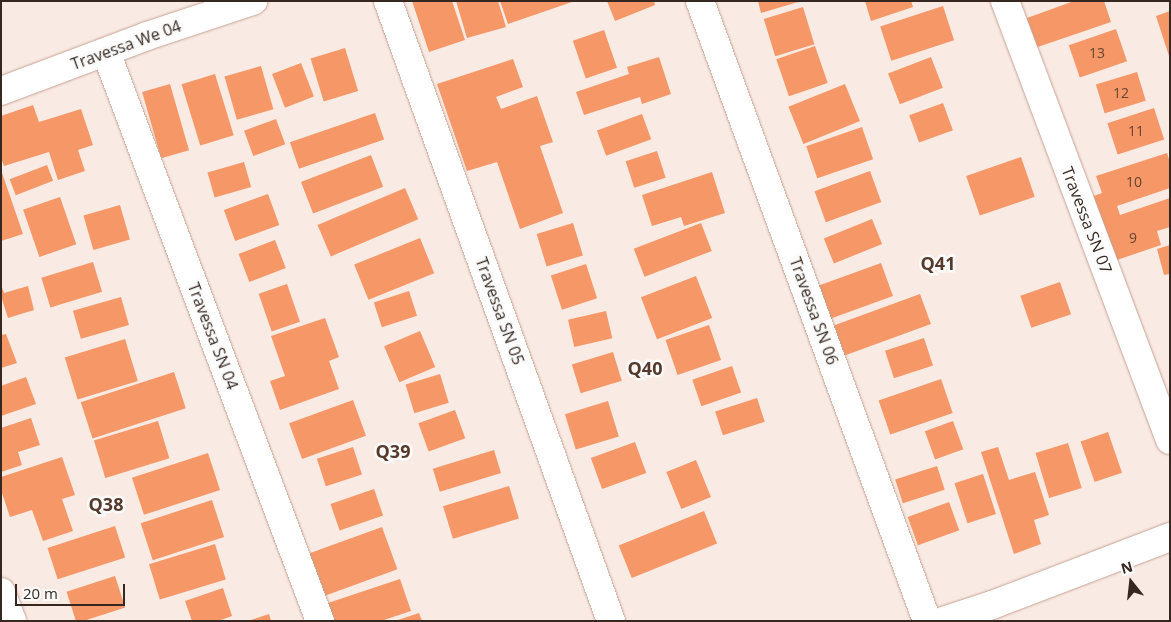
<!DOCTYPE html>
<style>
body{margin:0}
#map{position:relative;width:1171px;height:622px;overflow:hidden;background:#f9eae3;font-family:"Open Sans",sans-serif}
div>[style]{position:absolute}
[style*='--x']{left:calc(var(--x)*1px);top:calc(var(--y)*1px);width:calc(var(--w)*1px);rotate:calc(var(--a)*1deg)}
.building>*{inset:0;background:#f59767;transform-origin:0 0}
.roads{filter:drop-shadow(0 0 1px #c5a291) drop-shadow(0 0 1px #c5a291)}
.minor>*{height:28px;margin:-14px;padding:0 14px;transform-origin:14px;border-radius:14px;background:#fff}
span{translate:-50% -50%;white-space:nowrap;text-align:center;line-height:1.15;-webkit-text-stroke:5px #fbfbfb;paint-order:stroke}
.number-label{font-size:14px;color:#664432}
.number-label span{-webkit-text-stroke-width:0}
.street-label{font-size:16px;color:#362821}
.neighbourhood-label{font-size:18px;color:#56392b;font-weight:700}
.frame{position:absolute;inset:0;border:2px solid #362821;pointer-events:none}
.north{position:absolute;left:1106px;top:557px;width:50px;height:50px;-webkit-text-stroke:4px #fbfbfb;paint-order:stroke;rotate:344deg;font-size:14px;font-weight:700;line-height:20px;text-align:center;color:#362821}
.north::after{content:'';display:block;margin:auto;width:18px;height:22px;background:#362821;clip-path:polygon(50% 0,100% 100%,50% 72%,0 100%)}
.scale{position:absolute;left:15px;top:584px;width:110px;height:22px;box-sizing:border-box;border:2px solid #362821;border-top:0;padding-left:6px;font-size:15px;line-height:18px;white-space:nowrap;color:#362821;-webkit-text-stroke:4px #fbfbfb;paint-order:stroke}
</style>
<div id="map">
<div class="building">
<i style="clip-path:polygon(412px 1px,452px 1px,465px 40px,429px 52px)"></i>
<i style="clip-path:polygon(456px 1px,498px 1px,506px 27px,467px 38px)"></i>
<i style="clip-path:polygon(500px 1px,572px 1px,572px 2px,508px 24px)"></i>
<i style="clip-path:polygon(607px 1px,654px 1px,655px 5px,615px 21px)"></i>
<i style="clip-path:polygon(758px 1px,798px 1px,798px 2px,761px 13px)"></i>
<i style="clip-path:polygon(865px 1px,911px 1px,913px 7px,871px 21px)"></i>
<i style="clip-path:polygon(1074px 1px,1104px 1px,1111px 22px,1026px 51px,1016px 22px)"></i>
<i style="left:943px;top:6px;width:36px;height:66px;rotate:72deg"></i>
<i style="left:803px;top:7px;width:39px;height:41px;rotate:73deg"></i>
<i style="clip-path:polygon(1170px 11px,1170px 56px,1169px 56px,1156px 16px)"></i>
<i style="left:1116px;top:29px;width:34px;height:50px;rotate:71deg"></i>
<i style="left:604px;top:30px;width:40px;height:33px;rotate:71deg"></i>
<i style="left:815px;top:46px;width:39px;height:41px;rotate:71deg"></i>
<i style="left:345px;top:48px;width:45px;height:36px;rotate:73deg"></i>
<i style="clip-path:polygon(659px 57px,671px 94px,642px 104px,640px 97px,584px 115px,576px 92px,629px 74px,627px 67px)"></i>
<i style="left:931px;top:57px;width:33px;height:46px;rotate:69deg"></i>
<i style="clip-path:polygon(513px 59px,523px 87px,496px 97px,501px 109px,537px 96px,553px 142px,540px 146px,563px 213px,520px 229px,497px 162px,467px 171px,437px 84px)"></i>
<i style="left:301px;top:63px;width:36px;height:31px;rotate:69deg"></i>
<i style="left:261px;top:66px;width:45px;height:38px;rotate:74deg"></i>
<i style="left:1137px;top:72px;width:30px;height:43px;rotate:73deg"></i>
<i style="left:215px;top:74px;width:64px;height:35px;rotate:73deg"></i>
<i style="left:170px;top:84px;width:69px;height:29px;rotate:74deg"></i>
<i style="left:845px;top:84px;width:40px;height:61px;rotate:68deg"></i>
<i style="left:943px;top:103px;width:29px;height:36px;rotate:70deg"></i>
<i style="clip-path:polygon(33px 105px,39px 122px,81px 109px,93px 145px,78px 150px,85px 171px,58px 180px,49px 152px,4px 166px,1px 158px,1px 116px)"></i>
<i style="left:1154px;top:108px;width:33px;height:49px;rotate:72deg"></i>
<i style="left:375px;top:113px;width:28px;height:90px;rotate:71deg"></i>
<i style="left:642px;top:114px;width:27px;height:48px;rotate:70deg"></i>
<i style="left:276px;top:119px;width:27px;height:34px;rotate:70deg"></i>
<i style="left:862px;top:127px;width:34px;height:59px;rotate:71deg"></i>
<i style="left:657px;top:151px;width:28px;height:33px;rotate:72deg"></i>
<i style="clip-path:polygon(1167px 153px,1170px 162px,1170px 188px,1117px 206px,1120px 215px,1170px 198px,1170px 227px,1157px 231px,1161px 245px,1114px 261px,1088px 198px,1102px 193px,1096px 176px)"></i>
<i style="left:371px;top:155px;width:34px;height:75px;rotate:69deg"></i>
<i style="left:1021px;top:157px;width:42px;height:58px;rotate:71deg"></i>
<i style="left:244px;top:162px;width:26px;height:38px;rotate:74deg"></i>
<i style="left:47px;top:165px;width:17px;height:40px;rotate:69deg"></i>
<i style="clip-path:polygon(1px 170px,23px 234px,1px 241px)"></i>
<i style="left:870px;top:171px;width:33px;height:59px;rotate:70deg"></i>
<i style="clip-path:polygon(712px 172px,725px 213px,684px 226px,681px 217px,652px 226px,642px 195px)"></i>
<i style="left:405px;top:188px;width:34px;height:95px;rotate:67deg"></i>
<i style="left:268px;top:194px;width:33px;height:47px;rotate:70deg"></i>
<i style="left:60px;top:197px;width:50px;height:39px;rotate:71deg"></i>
<i style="left:120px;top:205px;width:36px;height:38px;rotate:74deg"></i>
<i style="left:872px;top:219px;width:27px;height:52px;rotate:68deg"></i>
<i style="left:573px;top:223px;width:34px;height:38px;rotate:73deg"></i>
<i style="left:701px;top:223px;width:30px;height:72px;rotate:69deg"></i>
<i style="left:420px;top:238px;width:38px;height:71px;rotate:68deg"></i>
<i style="left:275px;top:240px;width:30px;height:39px;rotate:69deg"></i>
<i style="clip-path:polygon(1170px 245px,1170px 274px,1164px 275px,1157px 249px)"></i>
<i style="left:93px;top:262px;width:31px;height:54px;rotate:73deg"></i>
<i style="left:881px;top:263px;width:35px;height:66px;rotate:70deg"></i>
<i style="left:586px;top:264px;width:36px;height:37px;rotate:72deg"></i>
<i style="left:696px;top:276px;width:45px;height:59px;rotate:69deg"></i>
<i style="left:1060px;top:282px;width:34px;height:42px;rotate:71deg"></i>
<i style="left:287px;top:284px;width:40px;height:30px;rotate:71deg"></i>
<i style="clip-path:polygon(1px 285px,4px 293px,28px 286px,34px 310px,8px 318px,1px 296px)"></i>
<i style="left:409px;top:291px;width:26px;height:37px;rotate:72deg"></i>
<i style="left:920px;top:294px;width:32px;height:94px;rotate:70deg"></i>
<i style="left:121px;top:297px;width:29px;height:50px;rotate:74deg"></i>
<i style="left:606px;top:311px;width:28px;height:39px;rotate:77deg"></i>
<i style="clip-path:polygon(325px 318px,339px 357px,329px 361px,339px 389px,280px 410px,270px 381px,285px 376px,271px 336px)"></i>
<i style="left:709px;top:325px;width:37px;height:46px;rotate:71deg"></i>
<i style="left:420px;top:331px;width:39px;height:39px;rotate:67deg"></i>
<i style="clip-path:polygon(6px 334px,17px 363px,1px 368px,1px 335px)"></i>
<i style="left:924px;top:338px;width:29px;height:41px;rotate:72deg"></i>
<i style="left:125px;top:339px;width:44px;height:63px;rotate:73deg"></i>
<i style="left:613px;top:352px;width:30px;height:43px;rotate:73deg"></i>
<i style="left:732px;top:366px;width:28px;height:42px;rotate:71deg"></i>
<i style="left:174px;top:372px;width:38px;height:98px;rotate:72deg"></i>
<i style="left:440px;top:374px;width:30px;height:36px;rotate:73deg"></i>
<i style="clip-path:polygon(26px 377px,36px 404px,1px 416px,1px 386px)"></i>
<i style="left:941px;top:379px;width:36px;height:66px;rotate:71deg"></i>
<i style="left:757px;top:398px;width:25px;height:44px;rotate:72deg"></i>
<i style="left:353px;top:400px;width:38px;height:68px;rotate:70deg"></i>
<i style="left:608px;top:401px;width:37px;height:45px;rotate:73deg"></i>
<i style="left:455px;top:410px;width:30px;height:39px;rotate:70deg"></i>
<i style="clip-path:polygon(31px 418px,40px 445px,18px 452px,22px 465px,1px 472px,1px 428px)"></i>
<i style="left:158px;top:421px;width:39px;height:67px;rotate:73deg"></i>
<i style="left:953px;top:421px;width:30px;height:30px;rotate:70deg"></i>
<i style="left:1108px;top:432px;width:43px;height:29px;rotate:71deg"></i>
<i style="left:635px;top:442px;width:33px;height:47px;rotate:70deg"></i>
<i style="left:1068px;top:443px;width:47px;height:34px;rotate:73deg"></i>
<i style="left:353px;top:447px;width:29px;height:38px;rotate:72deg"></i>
<i style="clip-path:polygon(998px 447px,1009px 480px,1035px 472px,1049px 515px,1034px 520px,1041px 544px,1014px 554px,981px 452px)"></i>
<i style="left:494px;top:450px;width:24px;height:64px;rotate:73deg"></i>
<i style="left:208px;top:453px;width:39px;height:80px;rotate:72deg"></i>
<i style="clip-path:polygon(62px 457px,75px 495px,62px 499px,73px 531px,43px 541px,32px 510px,10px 517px,1px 490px,1px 477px)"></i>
<i style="left:696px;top:460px;width:40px;height:32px;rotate:68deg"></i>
<i style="left:937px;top:466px;width:25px;height:44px;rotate:72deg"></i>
<i style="left:983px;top:474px;width:42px;height:30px;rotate:72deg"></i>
<i style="left:509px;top:486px;width:34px;height:69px;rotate:73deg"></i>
<i style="left:374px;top:489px;width:28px;height:46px;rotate:71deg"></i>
<i style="left:212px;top:500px;width:39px;height:75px;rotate:72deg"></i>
<i style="left:949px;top:502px;width:30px;height:44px;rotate:70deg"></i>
<i style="left:704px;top:511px;width:35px;height:92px;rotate:68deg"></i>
<i style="left:115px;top:526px;width:33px;height:71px;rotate:72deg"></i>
<i style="left:382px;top:527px;width:45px;height:80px;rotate:70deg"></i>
<i style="left:215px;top:544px;width:37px;height:69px;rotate:73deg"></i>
<i style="left:115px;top:576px;width:33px;height:51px;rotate:72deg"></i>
<i style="clip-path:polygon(400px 579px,411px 611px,381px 621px,331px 621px,325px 604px)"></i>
<i style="clip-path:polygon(223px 588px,232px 616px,218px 621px,192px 621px,185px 601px)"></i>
<i style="clip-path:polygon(419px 613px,422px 621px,398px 621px,398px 620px)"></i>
<i style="clip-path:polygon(269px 614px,271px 621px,251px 621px,251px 620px)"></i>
</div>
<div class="roads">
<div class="minor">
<i style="--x:388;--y:1;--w:659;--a:70.22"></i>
<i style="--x:700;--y:1;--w:660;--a:69.89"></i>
<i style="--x:1005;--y:1;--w:469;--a:69.4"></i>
<i style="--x:106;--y:52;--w:608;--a:69.39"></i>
<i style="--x:1;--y:91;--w:156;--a:-20.6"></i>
<i style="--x:147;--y:36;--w:112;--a:-18.3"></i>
<i style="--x:1;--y:592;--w:31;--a:69"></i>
<i style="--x:943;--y:621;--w:52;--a:-18.1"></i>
<i style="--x:992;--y:605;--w:191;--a:-20.9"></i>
</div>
</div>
<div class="number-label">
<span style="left:1097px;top:53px">13</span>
<span style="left:1121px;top:93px">12</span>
<span style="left:1136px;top:131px">11</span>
<span style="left:1134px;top:182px">10</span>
<span style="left:1133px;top:238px">9</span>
</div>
<div class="street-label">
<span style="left:126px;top:45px;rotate:-20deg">Travessa We 04</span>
<span style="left:1087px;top:220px;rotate:69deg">Travessa SN 07</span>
<span style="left:500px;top:311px;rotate:70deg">Travessa SN 05</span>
<span style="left:814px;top:311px;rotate:70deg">Travessa SN 06</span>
<span style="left:213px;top:336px;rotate:69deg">Travessa SN 04</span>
</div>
<div class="neighbourhood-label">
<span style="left:938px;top:263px">Q41</span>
<span style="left:645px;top:368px">Q40</span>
<span style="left:393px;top:451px">Q39</span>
<span style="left:106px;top:504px">Q38</span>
</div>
<div class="frame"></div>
<div class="north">N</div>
<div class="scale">20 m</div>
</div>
